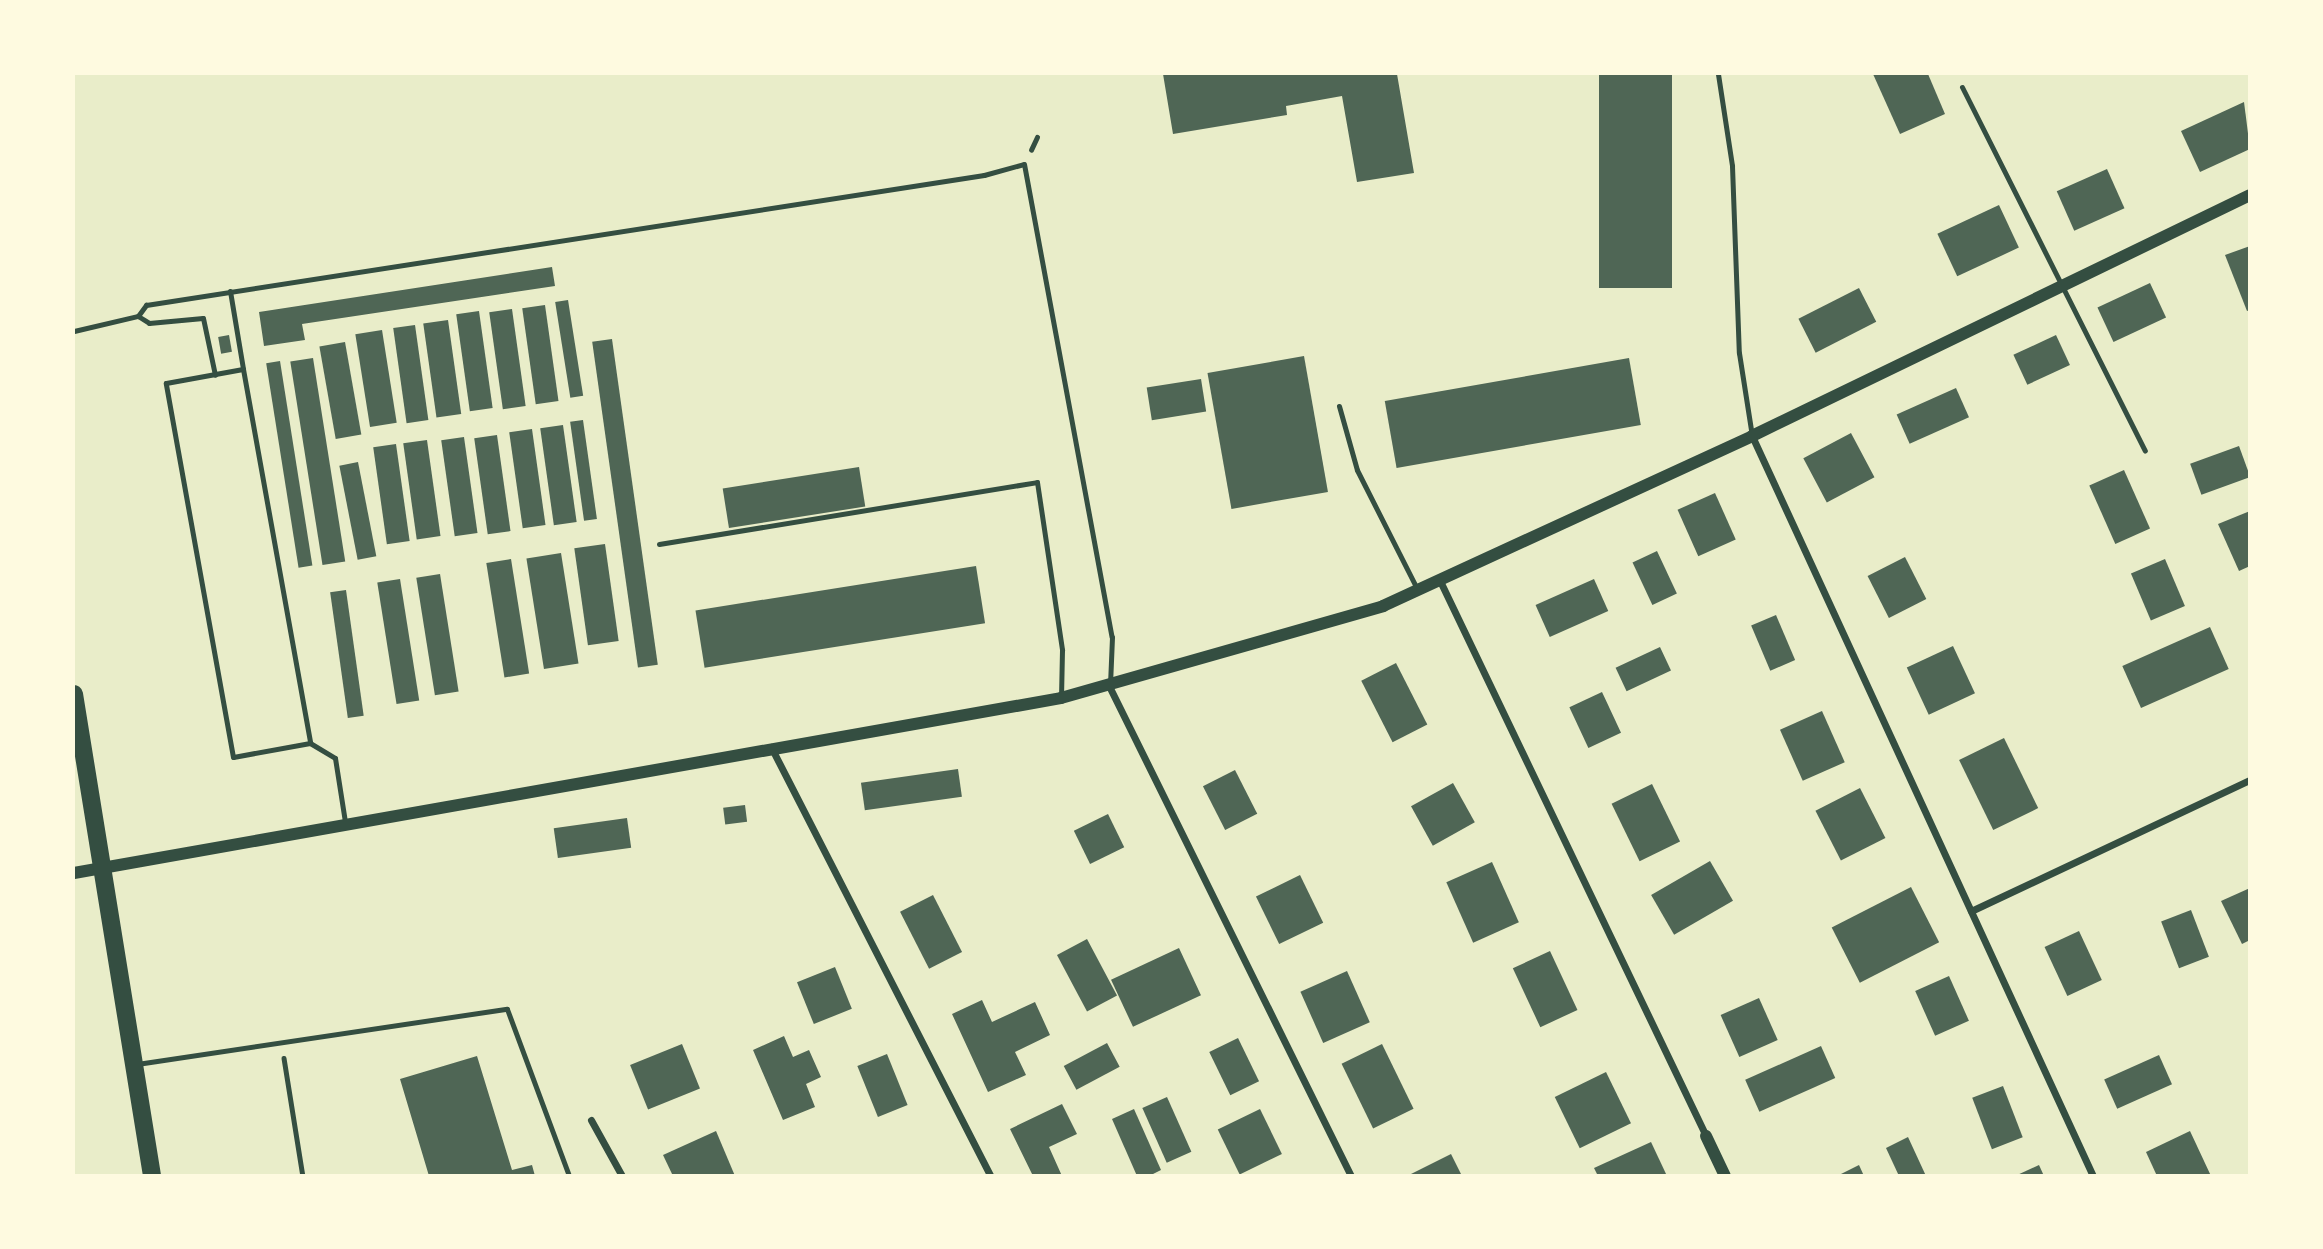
<!DOCTYPE html>
<style>
body{margin:0}
#map{position:relative;width:2323px;height:1249px;overflow:hidden;background:#e9edc9;font-family:Raleway,sans-serif}
div>[style]{position:absolute}
[style*='--x']{left:calc(var(--x)*1px);top:calc(var(--y)*1px);width:calc(var(--w)*1px);rotate:calc(var(--a)*1deg)}
.building>*{inset:0;background:#4f6655;transform-origin:0 0}
.path>*{height:4.5px;margin:-2.25px;padding:0 2.25px;transform-origin:2.25px;border-radius:2.25px;background:#344e41}
.service>*{height:5px;margin:-2.5px;padding:0 2.5px;transform-origin:2.5px;border-radius:2.5px;background:#344e41}
.minor>*{height:7px;margin:-3.5px;padding:0 3.5px;transform-origin:3.5px;border-radius:3.5px;background:#344e41}
.tertiary>*{height:12px;margin:-6px;padding:0 6px;transform-origin:6px;border-radius:6px;background:#344e41}
.primary>*{height:18px;margin:-9px;padding:0 9px;transform-origin:9px;border-radius:9px;background:#344e41}
span{translate:-50% -50%;white-space:nowrap;text-align:center;line-height:1.15;-webkit-text-stroke:7px #fefae0;paint-order:stroke}
.frame{position:absolute;inset:0;border:75px solid #fefae0;pointer-events:none}
</style>
<div id="map">
<div class="building">
<i style="clip-path:polygon(1163px 74px,1397px 74px,1414px 173px,1357px 182px,1342px 96px,1286px 106px,1287px 115px,1173px 134px)"></i>
<i style="left:1599px;top:74px;width:73px;height:214px"></i>
<i style="clip-path:polygon(1873px 74px,1928px 74px,1945px 114px,1900px 134px)"></i>
<i style="clip-path:polygon(2244px 102px,2250px 149px,2200px 172px,2181px 131px)"></i>
<i style="left:2107px;top:169px;width:43px;height:55px;rotate:66deg"></i>
<i style="left:1999px;top:205px;width:47px;height:68px;rotate:65deg"></i>
<i style="clip-path:polygon(2250px 246px,2250px 310px,2247px 311px,2225px 255px)"></i>
<i style="clip-path:polygon(552px 267px,555px 286px,302px 324px,305px 340px,264px 346px,259px 312px)"></i>
<i style="left:2150px;top:283px;width:38px;height:58px;rotate:65deg"></i>
<i style="left:1859px;top:288px;width:38px;height:68px;rotate:63deg"></i>
<i style="left:568px;top:300px;width:97px;height:13px;rotate:81deg"></i>
<i style="left:545px;top:305px;width:97px;height:23px;rotate:82deg"></i>
<i style="left:512px;top:309px;width:98px;height:23px;rotate:82deg"></i>
<i style="left:479px;top:311px;width:98px;height:23px;rotate:82deg"></i>
<i style="left:448px;top:320px;width:95px;height:25px;rotate:82deg"></i>
<i style="left:415px;top:325px;width:96px;height:22px;rotate:82deg"></i>
<i style="left:382px;top:330px;width:94px;height:27px;rotate:81deg"></i>
<i style="left:229px;top:335px;width:17px;height:11px;rotate:80deg"></i>
<i style="left:2056px;top:335px;width:33px;height:47px;rotate:65deg"></i>
<i style="left:612px;top:339px;width:329px;height:20px;rotate:82deg"></i>
<i style="left:345px;top:342px;width:94px;height:26px;rotate:80deg"></i>
<i style="left:1304px;top:356px;width:138px;height:98px;rotate:80deg"></i>
<i style="left:313px;top:358px;width:206px;height:23px;rotate:81deg"></i>
<i style="left:1629px;top:358px;width:68px;height:248px;rotate:80deg"></i>
<i style="left:280px;top:361px;width:207px;height:14px;rotate:81deg"></i>
<i style="left:1201px;top:379px;width:33px;height:55px;rotate:81deg"></i>
<i style="left:1956px;top:388px;width:32px;height:65px;rotate:66deg"></i>
<i style="left:583px;top:420px;width:100px;height:13px;rotate:82deg"></i>
<i style="left:563px;top:425px;width:98px;height:23px;rotate:82deg"></i>
<i style="left:532px;top:429px;width:97px;height:23px;rotate:82deg"></i>
<i style="left:1851px;top:433px;width:50px;height:54px;rotate:62deg"></i>
<i style="left:497px;top:435px;width:97px;height:23px;rotate:82deg"></i>
<i style="left:464px;top:437px;width:97px;height:23px;rotate:82deg"></i>
<i style="left:427px;top:440px;width:97px;height:24px;rotate:82deg"></i>
<i style="left:396px;top:444px;width:98px;height:23px;rotate:82deg"></i>
<i style="left:2239px;top:446px;width:33px;height:52px;rotate:70deg"></i>
<i style="left:358px;top:462px;width:96px;height:19px;rotate:79deg"></i>
<i style="left:859px;top:467px;width:40px;height:138px;rotate:81deg"></i>
<i style="left:2124px;top:470px;width:64px;height:38px;rotate:66deg"></i>
<i style="left:1715px;top:493px;width:51px;height:41px;rotate:66deg"></i>
<i style="clip-path:polygon(2250px 511px,2250px 566px,2239px 571px,2218px 524px)"></i>
<i style="left:605px;top:544px;width:98px;height:31px;rotate:82deg"></i>
<i style="left:1657px;top:551px;width:47px;height:27px;rotate:65deg"></i>
<i style="left:561px;top:553px;width:112px;height:35px;rotate:81deg"></i>
<i style="left:1905px;top:557px;width:47px;height:42px;rotate:63deg"></i>
<i style="left:511px;top:559px;width:116px;height:25px;rotate:81deg"></i>
<i style="left:2165px;top:559px;width:51px;height:37px;rotate:67deg"></i>
<i style="left:976px;top:566px;width:58px;height:284px;rotate:81deg"></i>
<i style="left:440px;top:574px;width:119px;height:24px;rotate:81deg"></i>
<i style="left:400px;top:579px;width:123px;height:23px;rotate:81deg"></i>
<i style="left:1594px;top:579px;width:35px;height:64px;rotate:66deg"></i>
<i style="left:346px;top:590px;width:127px;height:16px;rotate:82deg"></i>
<i style="left:1776px;top:615px;width:49px;height:27px;rotate:67deg"></i>
<i style="left:2210px;top:627px;width:46px;height:96px;rotate:66deg"></i>
<i style="left:1953px;top:646px;width:52px;height:51px;rotate:65deg"></i>
<i style="left:1660px;top:647px;width:26px;height:49px;rotate:65deg"></i>
<i style="left:1396px;top:663px;width:69px;height:39px;rotate:63deg"></i>
<i style="left:1602px;top:692px;width:45px;height:36px;rotate:65deg"></i>
<i style="left:1822px;top:711px;width:56px;height:46px;rotate:66deg"></i>
<i style="left:2004px;top:738px;width:78px;height:50px;rotate:64deg"></i>
<i style="left:958px;top:769px;width:28px;height:98px;rotate:82deg"></i>
<i style="left:1235px;top:770px;width:49px;height:36px;rotate:63deg"></i>
<i style="left:1453px;top:783px;width:45px;height:48px;rotate:61deg"></i>
<i style="left:1652px;top:784px;width:64px;height:45px;rotate:64deg"></i>
<i style="left:1860px;top:788px;width:56px;height:50px;rotate:63deg"></i>
<i style="left:745px;top:805px;width:17px;height:22px;rotate:83deg"></i>
<i style="left:1108px;top:814px;width:37px;height:38px;rotate:64deg"></i>
<i style="left:627px;top:818px;width:30px;height:74px;rotate:82deg"></i>
<i style="left:1710px;top:861px;width:46px;height:68px;rotate:60deg"></i>
<i style="left:1492px;top:862px;width:66px;height:50px;rotate:66deg"></i>
<i style="left:1300px;top:875px;width:53px;height:49px;rotate:64deg"></i>
<i style="left:1911px;top:887px;width:62px;height:89px;rotate:63deg"></i>
<i style="clip-path:polygon(2250px 888px,2250px 940px,2242px 944px,2221px 901px)"></i>
<i style="left:933px;top:895px;width:64px;height:37px;rotate:63deg"></i>
<i style="left:2191px;top:910px;width:50px;height:32px;rotate:69deg"></i>
<i style="left:2079px;top:931px;width:54px;height:38px;rotate:65deg"></i>
<i style="left:1087px;top:939px;width:64px;height:34px;rotate:62deg"></i>
<i style="left:1179px;top:948px;width:52px;height:75px;rotate:65deg"></i>
<i style="left:1550px;top:951px;width:65px;height:41px;rotate:65deg"></i>
<i style="left:835px;top:967px;width:45px;height:41px;rotate:68deg"></i>
<i style="left:1347px;top:971px;width:56px;height:51px;rotate:66deg"></i>
<i style="left:1949px;top:976px;width:49px;height:37px;rotate:66deg"></i>
<i style="left:1759px;top:998px;width:46px;height:42px;rotate:66deg"></i>
<i style="clip-path:polygon(982px 1000px,992px 1022px,1035px 1002px,1050px 1035px,1015px 1052px,1026px 1075px,988px 1092px,952px 1014px)"></i>
<i style="clip-path:polygon(784px 1036px,793px 1057px,809px 1050px,821px 1077px,806px 1084px,815px 1107px,783px 1120px,753px 1050px)"></i>
<i style="left:1238px;top:1038px;width:48px;height:32px;rotate:64deg"></i>
<i style="left:1107px;top:1043px;width:27px;height:49px;rotate:62deg"></i>
<i style="left:682px;top:1044px;width:48px;height:56px;rotate:68deg"></i>
<i style="left:1382px;top:1044px;width:72px;height:45px;rotate:64deg"></i>
<i style="left:1821px;top:1046px;width:35px;height:83px;rotate:66deg"></i>
<i style="left:887px;top:1054px;width:55px;height:32px;rotate:68deg"></i>
<i style="left:2159px;top:1055px;width:32px;height:60px;rotate:66deg"></i>
<i style="clip-path:polygon(477px 1056px,512px 1170px,532px 1165px,535px 1176px,429px 1176px,400px 1079px)"></i>
<i style="left:1606px;top:1072px;width:57px;height:57px;rotate:64deg"></i>
<i style="left:2003px;top:1086px;width:55px;height:33px;rotate:69deg"></i>
<i style="left:1167px;top:1097px;width:60px;height:27px;rotate:66deg"></i>
<i style="clip-path:polygon(1062px 1104px,1077px 1134px,1049px 1147px,1062px 1176px,1033px 1176px,1010px 1129px)"></i>
<i style="clip-path:polygon(1134px 1109px,1161px 1170px,1149px 1176px,1137px 1176px,1112px 1119px)"></i>
<i style="left:1260px;top:1109px;width:50px;height:47px;rotate:64deg"></i>
<i style="clip-path:polygon(716px 1131px,735px 1176px,673px 1176px,663px 1155px)"></i>
<i style="clip-path:polygon(2190px 1131px,2211px 1176px,2157px 1176px,2146px 1152px)"></i>
<i style="clip-path:polygon(1908px 1137px,1926px 1176px,1899px 1176px,1886px 1148px)"></i>
<i style="clip-path:polygon(1651px 1142px,1667px 1176px,1598px 1176px,1594px 1168px)"></i>
<i style="clip-path:polygon(1451px 1154px,1462px 1176px,1407px 1176px)"></i>
<i style="clip-path:polygon(1859px 1165px,1864px 1176px,1837px 1176px)"></i>
<i style="clip-path:polygon(2039px 1165px,2044px 1176px,2015px 1176px)"></i>
</div>
<div class="path">
<i style="--x:1031;--y:150;--w:14;--a:-65"></i>
<i style="--x:284;--y:1058;--w:120;--a:80.9"></i>
</div>
<div class="service">
<i style="--x:1718;--y:74;--w:93;--a:81.3"></i>
<i style="--x:1732;--y:166;--w:187;--a:87.9"></i>
<i style="--x:1739;--y:353;--w:84;--a:81.1"></i>
<i style="--x:1962;--y:87;--w:407;--a:63.3"></i>
<i style="--x:230;--y:291;--w:79;--a:80.5"></i>
<i style="--x:138;--y:316;--w:13;--a:32"></i>
<i style="--x:149;--y:323;--w:54;--a:-5.3"></i>
<i style="--x:203;--y:318;--w:58;--a:78.1"></i>
<i style="--x:74;--y:331;--w:66;--a:-13.2"></i>
<i style="--x:138;--y:316;--w:14;--a:-54"></i>
<i style="--x:146;--y:305;--w:848;--a:-8.82"></i>
<i style="--x:984;--y:175;--w:41;--a:-15.4"></i>
<i style="--x:1024;--y:164;--w:481;--a:79.5"></i>
<i style="--x:1112;--y:637;--w:47;--a:92.4"></i>
<i style="--x:243;--y:369;--w:380;--a:79.8"></i>
<i style="--x:310;--y:743;--w:78;--a:169.7"></i>
<i style="--x:233;--y:757;--w:380;--a:-100.2"></i>
<i style="--x:166;--y:383;--w:78;--a:-10.3"></i>
<i style="--x:1339;--y:406;--w:66;--a:74.3"></i>
<i style="--x:1357;--y:470;--w:133;--a:63.2"></i>
<i style="--x:659;--y:544;--w:383;--a:-9.3"></i>
<i style="--x:1037;--y:482;--w:170;--a:81.5"></i>
<i style="--x:1062;--y:650;--w:48;--a:91.2"></i>
<i style="--x:310;--y:743;--w:29;--a:31"></i>
<i style="--x:335;--y:758;--w:65;--a:81.1"></i>
<i style="--x:137;--y:1064;--w:374;--a:-8.5"></i>
<i style="--x:507;--y:1009;--w:178;--a:69.6"></i>
</div>
<div class="minor">
<i style="--x:1752;--y:436;--w:815;--a:65.26"></i>
<i style="--x:1441;--y:583;--w:613;--a:64.4"></i>
<i style="--x:1110;--y:688;--w:544;--a:63.72"></i>
<i style="--x:771;--y:747;--w:482;--a:62.9"></i>
<i style="--x:1971;--y:911;--w:308;--a:-25.2"></i>
<i style="--x:591;--y:1120;--w:64;--a:61"></i>
</div>
<div class="tertiary">
<i style="--x:74;--y:873;--w:1002;--a:-10.05"></i>
<i style="--x:1061;--y:698;--w:335;--a:-15.9"></i>
<i style="--x:1383;--y:606;--w:406;--a:-24.7"></i>
<i style="--x:1752;--y:436;--w:553;--a:-25.82"></i>
<i style="--x:1706;--y:1136;--w:44;--a:64.6"></i>
</div>
<div class="primary">
<i style="--x:74;--y:694;--w:488;--a:80.8"></i>
</div>
<div class="frame"></div>
</div>
